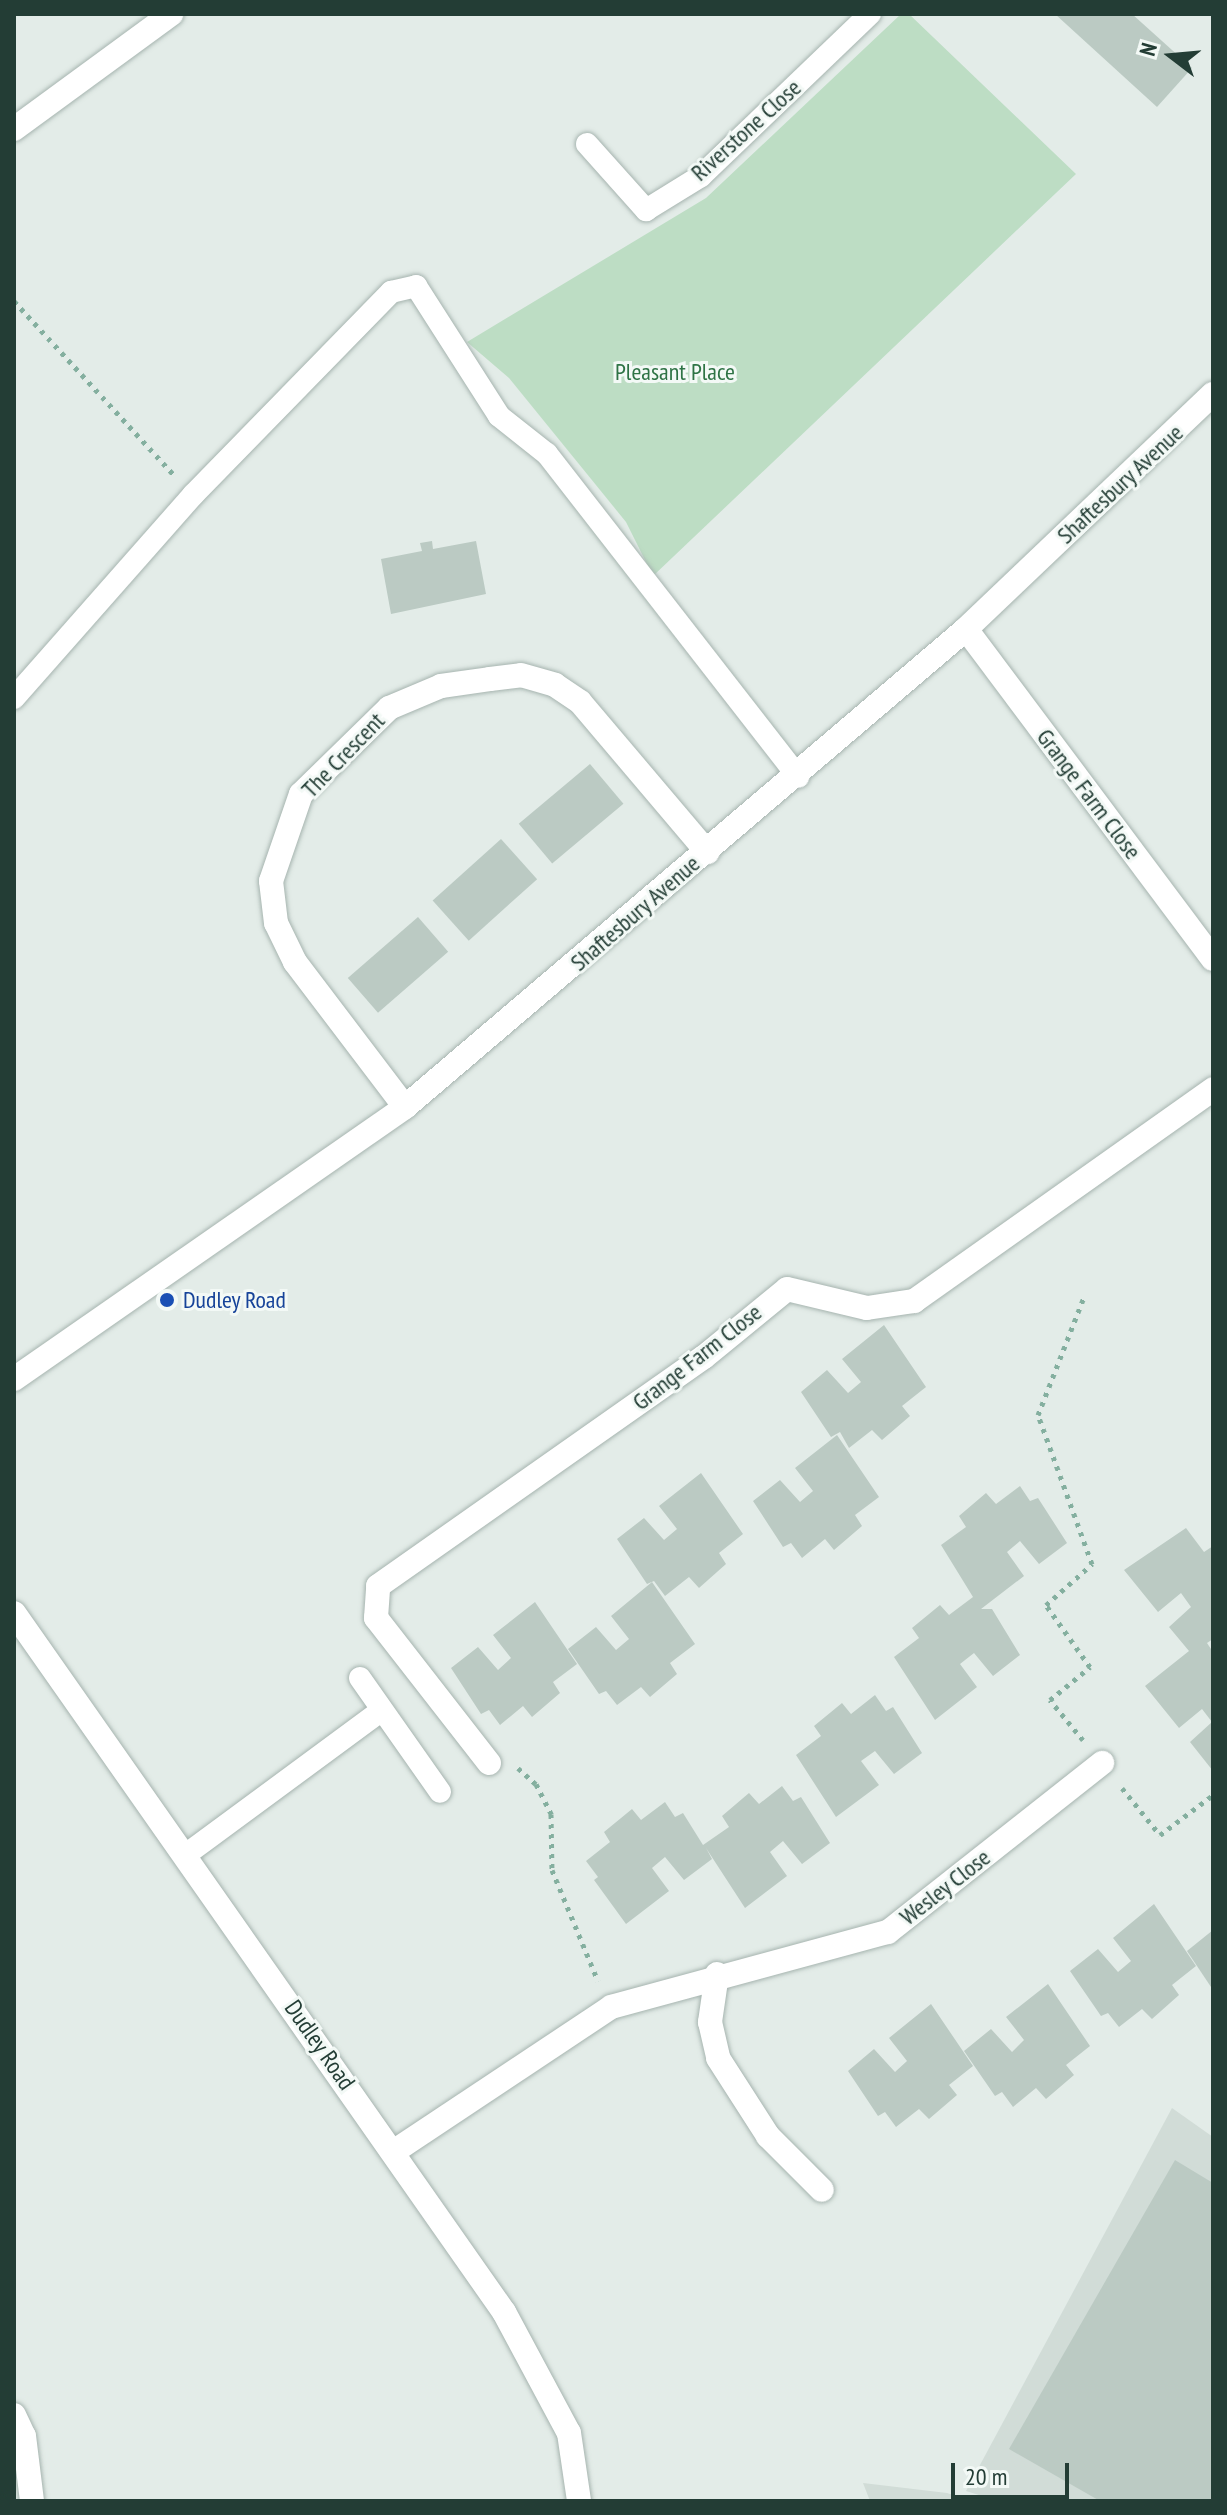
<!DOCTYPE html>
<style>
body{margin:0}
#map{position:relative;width:1227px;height:2515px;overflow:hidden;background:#e3ece8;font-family:"PT Sans Narrow",sans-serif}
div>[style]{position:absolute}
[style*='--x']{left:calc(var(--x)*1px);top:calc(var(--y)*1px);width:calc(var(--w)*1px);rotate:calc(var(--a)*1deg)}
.built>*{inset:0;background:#d1dcd7}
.green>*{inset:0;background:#bdddc4}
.building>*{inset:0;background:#bbcac3;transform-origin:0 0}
.path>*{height:5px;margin-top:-2.5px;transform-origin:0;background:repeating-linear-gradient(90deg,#84af9f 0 4px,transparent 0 10px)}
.roads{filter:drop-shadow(0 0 2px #a6b4af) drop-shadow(0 0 2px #a6b4af)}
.service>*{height:22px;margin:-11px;padding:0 11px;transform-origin:11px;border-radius:11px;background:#fff}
.minor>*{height:24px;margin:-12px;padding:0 12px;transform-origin:12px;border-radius:12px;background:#fff}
.tertiary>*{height:24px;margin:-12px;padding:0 12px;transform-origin:12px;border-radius:12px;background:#fff}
.dots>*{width:22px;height:22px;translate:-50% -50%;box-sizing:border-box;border:4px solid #f3f9f6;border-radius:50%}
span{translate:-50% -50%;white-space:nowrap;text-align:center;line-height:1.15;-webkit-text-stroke:6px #f3f9f6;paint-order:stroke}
.street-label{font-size:24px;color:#233d35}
.park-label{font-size:24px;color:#2e7345}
.transit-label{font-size:24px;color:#164399}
.left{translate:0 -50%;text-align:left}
.frame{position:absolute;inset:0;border:16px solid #233d35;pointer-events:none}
.north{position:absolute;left:1131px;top:16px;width:80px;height:80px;-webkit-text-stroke:6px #f3f9f6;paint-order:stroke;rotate:286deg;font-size:22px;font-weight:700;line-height:32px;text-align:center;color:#233d35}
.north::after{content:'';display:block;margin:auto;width:28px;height:36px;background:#233d35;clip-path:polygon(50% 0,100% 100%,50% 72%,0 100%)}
.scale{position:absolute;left:951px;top:2463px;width:118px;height:36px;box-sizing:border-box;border:4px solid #233d35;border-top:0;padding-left:10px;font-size:24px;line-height:28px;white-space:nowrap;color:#233d35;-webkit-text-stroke:6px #f3f9f6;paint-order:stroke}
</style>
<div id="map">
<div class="built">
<i style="clip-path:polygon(1172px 2108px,1213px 2137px,1213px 2501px,998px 2501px,966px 2491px)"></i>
<i style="clip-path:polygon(863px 2483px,947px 2493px,971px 2501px,870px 2501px)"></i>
</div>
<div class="green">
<i style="clip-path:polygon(901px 14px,909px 14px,1076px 174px,653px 576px,626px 522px,509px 378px,467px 342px,706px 198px)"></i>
</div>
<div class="building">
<i style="clip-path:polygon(1055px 14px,1132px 14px,1192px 68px,1157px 107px)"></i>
<i style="clip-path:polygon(432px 541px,433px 549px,476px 541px,486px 594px,391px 614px,381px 559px,422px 551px,420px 543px)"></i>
<i style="left:590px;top:764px;width:52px;height:93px;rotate:50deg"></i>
<i style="left:501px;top:839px;width:54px;height:92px;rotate:48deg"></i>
<i style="left:418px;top:917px;width:46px;height:93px;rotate:49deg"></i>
<i style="clip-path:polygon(884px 1325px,926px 1387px,902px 1406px,910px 1416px,882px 1440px,872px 1430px,849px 1448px,840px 1432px,831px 1437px,801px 1392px,827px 1370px,848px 1393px,861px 1382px,842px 1359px)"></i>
<i style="clip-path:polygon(837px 1435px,879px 1497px,855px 1515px,862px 1526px,834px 1550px,825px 1539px,802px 1558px,791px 1543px,783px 1547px,753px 1501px,780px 1480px,800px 1502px,813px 1491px,795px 1468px)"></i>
<i style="clip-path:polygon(701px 1473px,743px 1534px,719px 1553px,726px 1564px,699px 1588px,689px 1577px,665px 1596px,654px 1581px,647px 1584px,617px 1539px,644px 1518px,664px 1540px,677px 1529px,659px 1506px)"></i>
<i style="clip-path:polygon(1020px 1486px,1030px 1501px,1038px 1498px,1067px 1543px,1039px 1564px,1020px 1541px,1007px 1552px,1024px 1576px,981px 1609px,992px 1609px,1020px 1655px,993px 1676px,974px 1653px,960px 1664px,977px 1687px,935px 1720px,894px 1657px,919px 1638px,912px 1628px,940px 1605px,949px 1615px,973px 1597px,941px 1545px,966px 1527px,959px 1516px,986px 1493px,996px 1504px)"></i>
<i style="clip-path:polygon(1186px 1528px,1204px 1552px,1213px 1546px,1213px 1639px,1207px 1643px,1213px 1652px,1213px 1771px,1190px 1742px,1212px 1722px,1202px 1709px,1179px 1728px,1145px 1686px,1189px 1651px,1169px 1627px,1191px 1607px,1181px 1593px,1158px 1612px,1124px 1570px)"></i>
<i style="clip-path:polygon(652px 1582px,695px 1644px,670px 1663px,677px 1674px,650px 1697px,641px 1687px,617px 1705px,606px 1691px,599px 1694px,568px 1649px,596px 1627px,616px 1650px,629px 1639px,611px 1616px)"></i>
<i style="clip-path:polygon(535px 1602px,577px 1664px,553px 1682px,560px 1693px,532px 1717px,523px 1706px,500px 1725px,489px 1710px,481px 1714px,451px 1668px,478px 1647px,498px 1670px,511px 1658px,493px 1635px)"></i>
<i style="clip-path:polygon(875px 1695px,886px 1711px,893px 1707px,922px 1753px,894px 1774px,875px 1751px,861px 1761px,879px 1785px,836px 1817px,796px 1755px,821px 1736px,814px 1726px,842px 1703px,851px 1714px)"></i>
<i style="clip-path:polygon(782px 1786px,793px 1801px,801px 1797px,830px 1843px,802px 1864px,783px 1841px,770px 1852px,787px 1876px,745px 1908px,706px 1848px,712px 1859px,684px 1880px,665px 1857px,652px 1868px,669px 1891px,626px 1924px,594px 1880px,598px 1877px,586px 1861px,610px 1842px,604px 1832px,632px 1809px,641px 1820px,665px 1802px,675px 1817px,683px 1813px,703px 1845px,729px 1827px,722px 1816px,749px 1793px,759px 1804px)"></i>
<i style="clip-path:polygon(1154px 1904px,1196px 1966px,1172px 1985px,1179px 1995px,1152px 2019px,1142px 2009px,1119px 2027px,1108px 2013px,1101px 2016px,1070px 1971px,1098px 1949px,1118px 1972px,1131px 1961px,1113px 1938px)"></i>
<i style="clip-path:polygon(1213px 1930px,1213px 1990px,1187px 1951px)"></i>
<i style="clip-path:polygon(1048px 1984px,1090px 2046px,1066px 2065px,1074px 2075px,1046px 2099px,1036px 2088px,1013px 2107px,1002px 2092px,995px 2096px,964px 2051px,991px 2029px,1012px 2052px,1024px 2040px,1006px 2017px)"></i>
<i style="clip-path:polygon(931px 2004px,973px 2066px,949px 2085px,957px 2095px,929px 2119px,919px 2109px,896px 2127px,885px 2112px,878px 2116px,848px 2071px,874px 2049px,895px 2072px,907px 2061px,889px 2038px)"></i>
<i style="clip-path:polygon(1175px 2160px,1213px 2183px,1213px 2501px,1100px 2501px,1009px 2449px)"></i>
</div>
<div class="path">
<i style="--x:14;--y:301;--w:235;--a:47.4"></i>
<i style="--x:1083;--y:1740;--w:52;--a:-129.5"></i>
<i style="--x:1050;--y:1700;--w:52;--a:-39.5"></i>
<i style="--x:1090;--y:1667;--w:76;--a:-125.4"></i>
<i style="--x:1046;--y:1605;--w:62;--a:-41.7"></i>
<i style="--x:1092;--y:1564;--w:158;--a:-109.9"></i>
<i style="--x:1038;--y:1415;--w:127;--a:-68.7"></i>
<i style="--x:518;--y:1768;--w:24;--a:42"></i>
<i style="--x:536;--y:1784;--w:34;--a:63"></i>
<i style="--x:551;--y:1814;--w:56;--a:89"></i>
<i style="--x:552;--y:1870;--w:120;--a:67.5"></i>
<i style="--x:1122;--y:1788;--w:60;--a:51"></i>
<i style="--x:1160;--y:1835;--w:66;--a:-37"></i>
</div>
<div class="roads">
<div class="service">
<i style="--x:587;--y:144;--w:89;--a:48.2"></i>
<i style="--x:646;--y:210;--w:65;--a:-31.7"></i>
<i style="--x:701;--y:176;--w:234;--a:-43.8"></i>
<i style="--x:14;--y:698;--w:271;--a:-48.6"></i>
<i style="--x:193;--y:495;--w:284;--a:-45.7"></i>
<i style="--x:391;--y:292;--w:26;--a:-13"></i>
<i style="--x:416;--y:286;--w:154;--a:57.4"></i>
<i style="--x:499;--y:416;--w:61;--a:38.4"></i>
<i style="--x:547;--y:454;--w:409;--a:52.1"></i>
<i style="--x:360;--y:1678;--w:139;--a:54.9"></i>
<i style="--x:188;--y:1853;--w:237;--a:-36.4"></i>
</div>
<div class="minor">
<i style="--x:14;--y:129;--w:195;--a:-36.2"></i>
<i style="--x:966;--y:629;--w:412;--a:53.2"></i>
<i style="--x:405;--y:1107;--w:182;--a:-127.2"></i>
<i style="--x:295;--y:962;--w:43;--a:-116"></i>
<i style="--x:276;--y:923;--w:42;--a:-96.8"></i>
<i style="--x:271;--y:881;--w:92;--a:-71"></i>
<i style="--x:301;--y:794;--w:123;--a:-44.3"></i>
<i style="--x:389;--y:708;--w:56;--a:-22.9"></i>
<i style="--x:441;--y:686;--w:49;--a:-8.1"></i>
<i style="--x:490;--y:679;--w:31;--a:-7"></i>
<i style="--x:521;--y:675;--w:35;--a:16"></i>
<i style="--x:555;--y:685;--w:30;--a:34"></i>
<i style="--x:580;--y:702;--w:197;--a:49.7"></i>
<i style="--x:14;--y:1613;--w:854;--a:54.97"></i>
<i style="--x:504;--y:2312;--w:137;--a:61.8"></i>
<i style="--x:569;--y:2433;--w:69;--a:81.6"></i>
<i style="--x:489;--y:1763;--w:184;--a:-127.9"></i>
<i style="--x:376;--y:1618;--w:32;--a:-86"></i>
<i style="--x:378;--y:1586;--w:398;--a:-35.1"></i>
<i style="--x:704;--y:1357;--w:107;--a:-39.3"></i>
<i style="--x:787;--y:1289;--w:82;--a:13.4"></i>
<i style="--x:867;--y:1308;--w:48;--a:-8.5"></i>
<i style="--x:914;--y:1301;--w:367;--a:-35.3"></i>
<i style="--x:717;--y:1974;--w:49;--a:98.3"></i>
<i style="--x:710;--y:2022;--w:37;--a:77"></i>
<i style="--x:718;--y:2058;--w:93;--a:57.3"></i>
<i style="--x:768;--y:2136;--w:76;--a:45"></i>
<i style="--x:393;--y:2152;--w:262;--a:-33.6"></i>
<i style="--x:611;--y:2007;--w:287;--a:-15.2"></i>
<i style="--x:888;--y:1932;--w:273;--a:-38.3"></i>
<i style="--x:14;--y:2415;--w:23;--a:65"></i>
<i style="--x:24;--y:2436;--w:65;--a:83"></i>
</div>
<div class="tertiary">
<i style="--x:14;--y:1379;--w:476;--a:-34.8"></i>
<i style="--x:405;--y:1107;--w:737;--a:-40.43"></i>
<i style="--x:966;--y:629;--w:341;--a:-43.6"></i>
</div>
</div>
<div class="dots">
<i style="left:167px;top:1300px;background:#1a4fb4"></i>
</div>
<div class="street-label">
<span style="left:746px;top:130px;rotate:-42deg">Riverstone Close</span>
<span style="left:1120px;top:484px;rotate:-43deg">Shaftesbury Avenue</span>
<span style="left:343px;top:755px;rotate:-46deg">The Crescent</span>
<span style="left:1089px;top:794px;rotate:53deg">Grange Farm Close</span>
<span style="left:635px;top:913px;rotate:-41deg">Shaftesbury Avenue</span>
<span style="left:697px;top:1357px;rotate:-38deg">Grange Farm Close</span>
<span style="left:945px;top:1887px;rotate:-38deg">Wesley Close</span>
<span style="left:320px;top:2045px;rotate:55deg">Dudley Road</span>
</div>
<div class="park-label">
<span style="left:675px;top:372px">Pleasant Place</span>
</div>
<div class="transit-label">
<span class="left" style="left:183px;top:1300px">Dudley Road</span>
</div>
<div class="frame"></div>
<div class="north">N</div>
<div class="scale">20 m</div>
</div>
